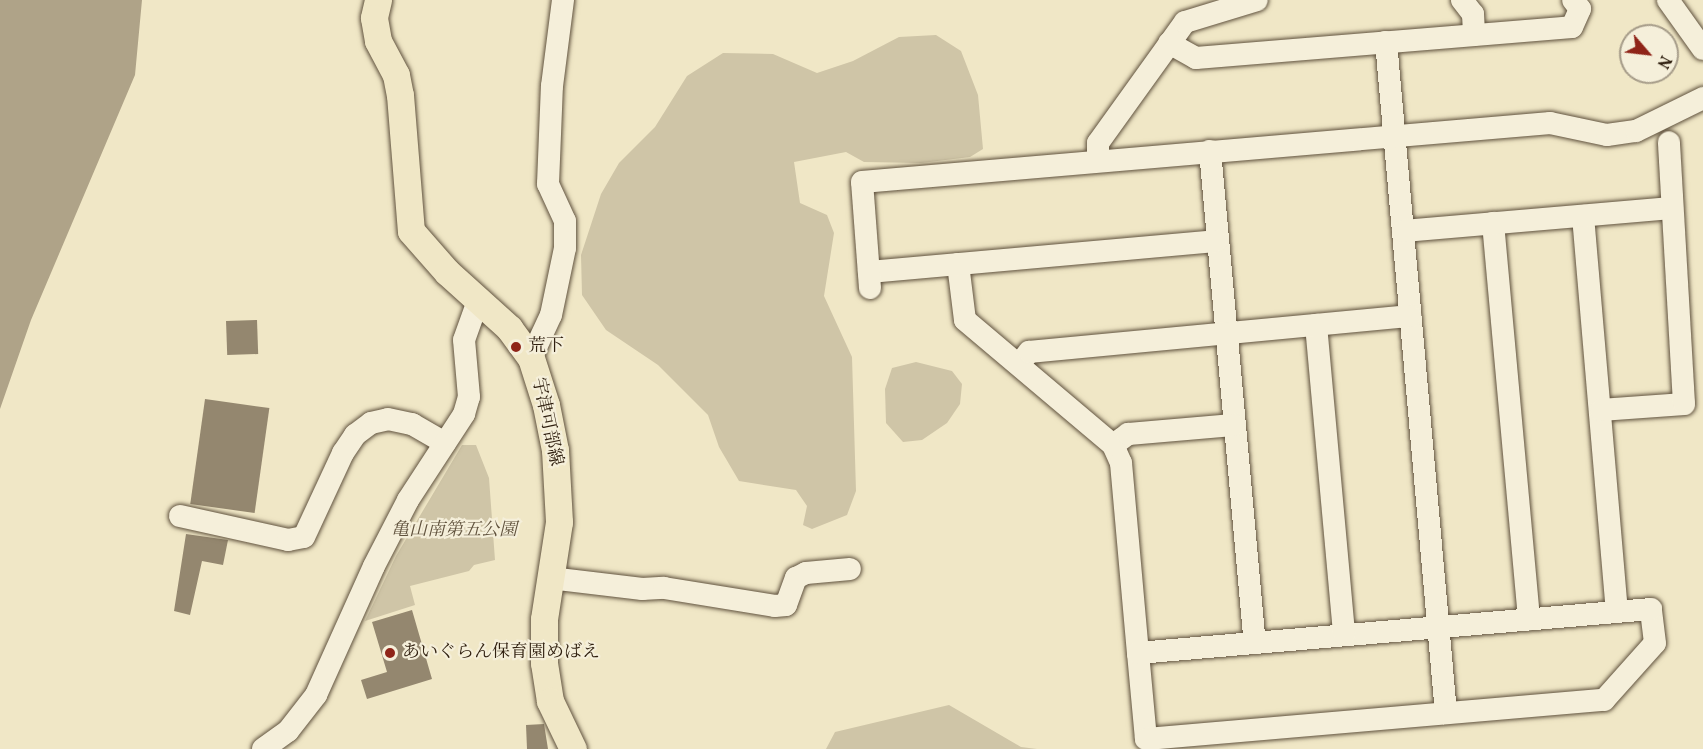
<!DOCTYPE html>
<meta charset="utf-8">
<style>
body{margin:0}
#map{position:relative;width:1703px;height:749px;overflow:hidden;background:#f0e7c6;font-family:Vollkorn,"Noto Serif JP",serif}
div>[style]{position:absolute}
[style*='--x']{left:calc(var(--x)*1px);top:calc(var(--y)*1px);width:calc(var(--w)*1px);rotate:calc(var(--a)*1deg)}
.green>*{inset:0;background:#cfc5a7}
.water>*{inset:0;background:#afa388}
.building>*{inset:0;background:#94876f;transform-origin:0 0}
.roads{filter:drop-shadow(0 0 2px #60523e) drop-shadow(0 0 2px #60523e)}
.minor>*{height:22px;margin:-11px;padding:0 11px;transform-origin:11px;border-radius:11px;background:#f5efda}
.major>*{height:27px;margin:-13.5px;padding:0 13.5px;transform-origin:13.5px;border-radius:13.5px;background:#f0e7c6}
.dots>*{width:16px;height:16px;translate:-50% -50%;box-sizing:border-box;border:3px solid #f5efda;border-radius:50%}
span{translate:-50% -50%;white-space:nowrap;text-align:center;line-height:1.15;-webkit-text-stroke:4.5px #f5efda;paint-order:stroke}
.poi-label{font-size:18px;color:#302010}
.left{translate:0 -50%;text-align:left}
.street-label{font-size:18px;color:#302010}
.park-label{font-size:18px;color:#60523d;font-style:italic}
.north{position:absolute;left:1619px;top:24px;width:60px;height:60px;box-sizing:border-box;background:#f5efda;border:2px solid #a69c89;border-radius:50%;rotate:118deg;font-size:16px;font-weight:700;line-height:24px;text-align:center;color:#302010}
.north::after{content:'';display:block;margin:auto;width:21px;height:27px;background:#8f2418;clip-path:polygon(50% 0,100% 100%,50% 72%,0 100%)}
</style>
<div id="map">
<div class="green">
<i style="clip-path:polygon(936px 35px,961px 51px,978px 95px,983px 149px,970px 157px,921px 163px,864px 162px,846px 152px,794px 162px,800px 203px,827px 215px,834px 233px,824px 296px,852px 357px,856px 491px,847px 515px,812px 529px,803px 525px,807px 506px,796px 490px,739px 481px,719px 447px,708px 415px,658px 365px,606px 330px,582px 295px,581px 255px,601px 194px,619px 163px,655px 127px,687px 76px,723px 53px,773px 54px,817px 73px,853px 61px,899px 37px)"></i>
<i style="clip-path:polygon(916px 362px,952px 371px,962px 384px,960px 404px,947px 423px,922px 440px,903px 442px,886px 423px,885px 389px,892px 368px)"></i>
<i style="clip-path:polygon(462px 445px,476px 445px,489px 478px,495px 560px,474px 565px,469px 571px,410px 586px,415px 605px,365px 621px,396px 556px)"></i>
<i style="clip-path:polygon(949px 705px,1021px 747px,1037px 749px,826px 749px,835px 732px)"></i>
</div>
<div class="water">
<i style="clip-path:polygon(0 0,142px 0,135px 75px,31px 320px,0 409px)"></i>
</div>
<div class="building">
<i style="left:257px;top:320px;width:34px;height:31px;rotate:88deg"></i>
<i style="left:205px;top:399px;width:65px;height:106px;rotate:8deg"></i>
<i style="clip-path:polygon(186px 534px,228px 540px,223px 565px,202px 561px,190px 615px,174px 611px)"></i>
<i style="clip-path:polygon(412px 610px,432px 679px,367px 699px,361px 680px,387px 672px,372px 622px)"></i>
<i style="clip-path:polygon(544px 724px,548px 749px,527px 749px,526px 725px)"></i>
</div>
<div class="roads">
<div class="minor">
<i style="--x:1462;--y:0;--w:18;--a:52"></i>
<i style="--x:1473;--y:14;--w:21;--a:87"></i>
<i style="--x:1668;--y:0;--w:60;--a:54.5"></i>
<i style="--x:1386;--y:42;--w:674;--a:84.89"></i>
<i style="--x:1169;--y:43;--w:31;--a:29"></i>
<i style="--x:1196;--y:58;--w:377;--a:-4.7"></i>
<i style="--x:1572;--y:27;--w:20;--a:-66"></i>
<i style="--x:1580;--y:9;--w:11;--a:-128"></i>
<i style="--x:1210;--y:151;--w:493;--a:84.8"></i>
<i style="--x:1098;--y:161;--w:18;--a:-90"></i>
<i style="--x:1098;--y:143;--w:149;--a:-54.3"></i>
<i style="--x:1185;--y:22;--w:75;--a:-17"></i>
<i style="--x:1583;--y:216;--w:395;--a:85.1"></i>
<i style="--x:1493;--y:223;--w:398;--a:84.8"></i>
<i style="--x:1403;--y:231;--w:270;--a:-4.9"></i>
<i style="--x:958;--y:264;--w:56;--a:82.9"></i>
<i style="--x:965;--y:320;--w:194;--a:40.2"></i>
<i style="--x:1113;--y:445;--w:20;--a:66"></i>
<i style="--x:1121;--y:463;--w:191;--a:84.9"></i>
<i style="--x:1138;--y:653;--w:86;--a:84.7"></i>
<i style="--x:1146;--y:739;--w:460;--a:-4.9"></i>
<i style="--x:1604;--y:700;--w:76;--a:-48.2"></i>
<i style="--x:1655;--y:643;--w:34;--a:-97"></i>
<i style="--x:1651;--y:609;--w:515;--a:175.1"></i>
<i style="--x:869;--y:272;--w:348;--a:-5.1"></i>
<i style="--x:870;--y:288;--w:106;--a:-94.3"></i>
<i style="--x:862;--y:182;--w:691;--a:-4.9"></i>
<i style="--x:1550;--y:123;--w:58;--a:11.9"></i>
<i style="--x:1607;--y:135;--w:29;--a:-8"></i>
<i style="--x:1636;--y:131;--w:75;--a:-26.2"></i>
<i style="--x:1316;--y:325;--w:311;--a:84.8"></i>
<i style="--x:531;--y:358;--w:47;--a:-65.1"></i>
<i style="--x:551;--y:315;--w:68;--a:-78.2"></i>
<i style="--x:565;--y:248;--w:27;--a:-90"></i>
<i style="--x:565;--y:221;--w:41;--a:-114.7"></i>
<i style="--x:548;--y:184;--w:98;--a:-87.7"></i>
<i style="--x:552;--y:86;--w:87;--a:-82.7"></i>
<i style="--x:1019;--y:364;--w:16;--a:-50"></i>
<i style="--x:1029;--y:352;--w:383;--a:-5.4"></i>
<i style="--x:1601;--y:410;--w:83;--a:-4.1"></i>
<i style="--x:1684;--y:404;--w:262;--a:-93.3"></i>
<i style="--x:1113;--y:445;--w:19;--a:-36"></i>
<i style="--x:1128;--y:434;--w:106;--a:-4.9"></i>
<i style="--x:180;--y:516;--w:111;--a:12.5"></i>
<i style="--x:288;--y:540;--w:16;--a:-11"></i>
<i style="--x:304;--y:537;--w:93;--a:-65.1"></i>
<i style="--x:343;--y:453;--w:22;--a:-56"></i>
<i style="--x:355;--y:435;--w:20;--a:-37"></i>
<i style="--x:371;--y:423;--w:17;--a:-13"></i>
<i style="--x:388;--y:419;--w:25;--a:12"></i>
<i style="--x:412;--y:424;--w:38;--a:30"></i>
<i style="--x:550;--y:578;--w:93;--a:6.8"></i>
<i style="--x:642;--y:589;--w:22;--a:-3"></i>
<i style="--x:664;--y:588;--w:112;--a:9.2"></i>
<i style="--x:775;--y:606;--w:11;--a:-5"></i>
<i style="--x:786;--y:605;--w:29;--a:-70"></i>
<i style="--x:796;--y:578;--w:11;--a:-27"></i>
<i style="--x:806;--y:573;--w:44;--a:-5.2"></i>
<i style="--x:263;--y:749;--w:31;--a:-36"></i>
<i style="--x:288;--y:731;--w:46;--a:-52.1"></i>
<i style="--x:316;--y:695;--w:141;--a:-65.8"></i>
<i style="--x:374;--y:566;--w:74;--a:-62.7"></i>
<i style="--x:408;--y:500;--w:103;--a:-56.9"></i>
<i style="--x:464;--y:414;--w:18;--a:-74"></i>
<i style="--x:469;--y:397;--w:57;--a:-95"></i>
<i style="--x:464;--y:340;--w:41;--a:-70.3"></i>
</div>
<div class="major">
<i style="--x:378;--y:0;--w:18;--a:103"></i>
<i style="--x:374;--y:18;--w:23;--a:80"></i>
<i style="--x:378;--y:41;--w:38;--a:62"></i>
<i style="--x:396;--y:75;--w:20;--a:79"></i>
<i style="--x:400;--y:95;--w:136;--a:85.4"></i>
<i style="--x:411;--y:231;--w:55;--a:48.7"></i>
<i style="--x:447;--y:272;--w:84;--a:42.1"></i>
<i style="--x:509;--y:328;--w:37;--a:54"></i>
<i style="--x:531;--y:358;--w:49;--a:72.3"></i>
<i style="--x:546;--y:405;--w:46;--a:78.7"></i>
<i style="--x:555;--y:450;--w:72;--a:86.8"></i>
<i style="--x:559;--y:522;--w:98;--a:98.8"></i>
<i style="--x:544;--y:619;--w:44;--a:90"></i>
<i style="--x:544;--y:663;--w:38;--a:81"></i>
<i style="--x:550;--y:701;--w:53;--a:64.4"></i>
</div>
</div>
<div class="dots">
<i style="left:516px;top:347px;background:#8f2418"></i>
<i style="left:390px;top:653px;background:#8f2418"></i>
</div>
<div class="poi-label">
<span class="left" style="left:528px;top:347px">荒下</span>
<span class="left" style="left:402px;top:653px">あいぐらん保育園めばえ</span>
</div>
<div class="street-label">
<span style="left:546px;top:422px;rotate:78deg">宇津可部線</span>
</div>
<div class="park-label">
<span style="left:454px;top:531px">亀山南第五公園</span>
</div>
<div class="north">N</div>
</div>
